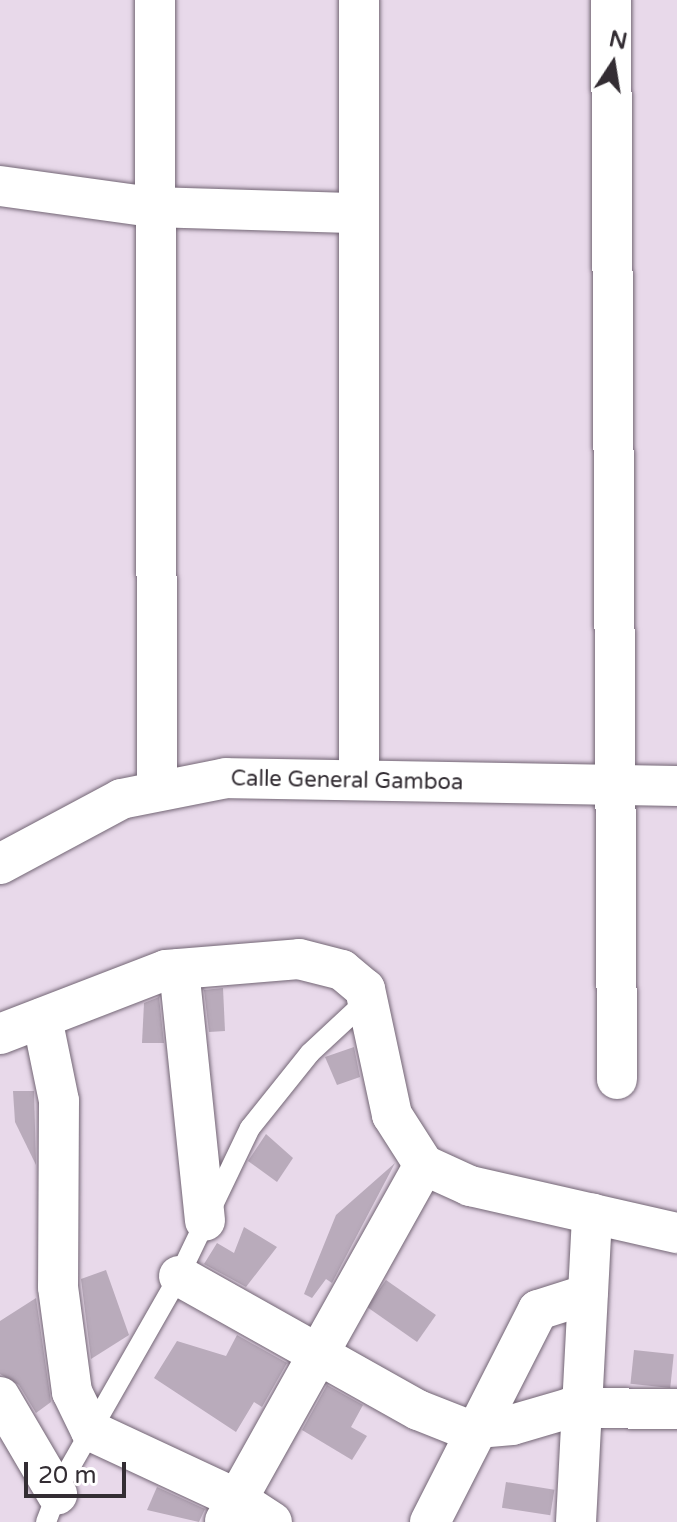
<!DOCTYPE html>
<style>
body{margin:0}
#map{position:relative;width:677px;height:1522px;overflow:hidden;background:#e8d9ea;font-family:"Varela Round",sans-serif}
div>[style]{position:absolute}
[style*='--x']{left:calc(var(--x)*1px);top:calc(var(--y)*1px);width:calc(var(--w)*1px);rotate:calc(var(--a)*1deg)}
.building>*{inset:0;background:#b9abbb;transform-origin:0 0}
.roads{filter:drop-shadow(0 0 2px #736675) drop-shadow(0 0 2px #736675)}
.lane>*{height:20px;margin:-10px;padding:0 10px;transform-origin:10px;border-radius:10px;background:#fff}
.street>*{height:40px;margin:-20px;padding:0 20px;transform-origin:20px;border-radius:20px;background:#fff}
span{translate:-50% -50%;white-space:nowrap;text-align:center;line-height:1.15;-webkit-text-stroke:8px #fff;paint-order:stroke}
.street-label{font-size:22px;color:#332d33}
.north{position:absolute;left:573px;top:24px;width:80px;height:80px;-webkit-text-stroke:6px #fff;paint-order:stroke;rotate:12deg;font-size:22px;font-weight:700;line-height:32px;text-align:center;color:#332d33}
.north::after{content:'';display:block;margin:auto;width:28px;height:36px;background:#332d33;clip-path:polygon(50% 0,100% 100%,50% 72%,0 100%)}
.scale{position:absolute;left:24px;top:1462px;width:102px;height:36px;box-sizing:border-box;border:4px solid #332d33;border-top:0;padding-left:10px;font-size:24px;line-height:28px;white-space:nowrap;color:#332d33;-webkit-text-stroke:6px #fff;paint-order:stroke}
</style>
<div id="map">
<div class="building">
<i style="clip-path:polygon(223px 988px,225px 1031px,209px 1032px,204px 990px)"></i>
<i style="clip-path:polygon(159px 997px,164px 1043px,142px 1043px,144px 1003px)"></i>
<i style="clip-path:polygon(354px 1047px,360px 1077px,337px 1085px,325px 1057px)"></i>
<i style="clip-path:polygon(13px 1091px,34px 1091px,36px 1165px,15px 1122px)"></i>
<i style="clip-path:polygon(266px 1134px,293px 1158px,277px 1182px,248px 1161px)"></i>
<i style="clip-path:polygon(395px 1163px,332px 1283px,326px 1279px,312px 1298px,304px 1294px,336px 1215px)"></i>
<i style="clip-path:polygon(244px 1227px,277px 1247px,246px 1287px,204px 1264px,217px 1243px,234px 1253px)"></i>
<i style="clip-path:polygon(106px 1270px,129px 1335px,91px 1359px,81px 1279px)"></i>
<i style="left:386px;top:1280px;width:61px;height:33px;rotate:35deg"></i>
<i style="clip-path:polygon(36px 1298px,51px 1402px,36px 1413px,19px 1385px,0 1374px,0 1321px)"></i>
<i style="clip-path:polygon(237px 1335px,287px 1363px,262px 1407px,254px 1402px,236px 1432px,154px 1378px,177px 1341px,226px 1356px)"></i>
<i style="left:634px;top:1350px;width:40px;height:34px;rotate:6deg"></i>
<i style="clip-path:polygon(327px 1385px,363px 1405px,351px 1427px,367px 1436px,352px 1460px,302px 1430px)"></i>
<i style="left:506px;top:1482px;width:49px;height:26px;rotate:9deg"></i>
<i style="clip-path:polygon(157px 1487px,205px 1509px,199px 1522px,147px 1510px)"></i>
</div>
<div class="roads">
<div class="lane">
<i style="--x:46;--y:1522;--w:42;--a:-69"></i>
<i style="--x:61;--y:1483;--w:238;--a:-60.3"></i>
<i style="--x:179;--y:1276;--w:164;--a:-64.4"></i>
<i style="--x:250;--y:1128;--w:96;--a:-51.3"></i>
<i style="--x:310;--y:1053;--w:78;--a:-42.9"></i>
</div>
<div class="street">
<i style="--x:155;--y:0;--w:790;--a:89.85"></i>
<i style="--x:359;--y:0;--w:780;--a:90"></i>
<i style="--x:611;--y:0;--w:1079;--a:89.68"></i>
<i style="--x:0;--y:186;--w:153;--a:7.9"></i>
<i style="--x:152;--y:207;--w:207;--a:1.7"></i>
<i style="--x:0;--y:864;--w:137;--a:-28.2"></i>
<i style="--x:121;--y:799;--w:107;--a:-11.3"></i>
<i style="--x:226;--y:778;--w:451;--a:1"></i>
<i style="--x:179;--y:969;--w:253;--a:84.1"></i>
<i style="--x:42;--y:1018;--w:85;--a:78.4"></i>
<i style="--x:59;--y:1101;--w:186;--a:90.3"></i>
<i style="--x:58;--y:1287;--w:106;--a:82.4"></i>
<i style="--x:72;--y:1392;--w:43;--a:64"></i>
<i style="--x:91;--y:1431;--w:159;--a:25"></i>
<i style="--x:235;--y:1498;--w:44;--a:33"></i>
<i style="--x:0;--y:1034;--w:178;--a:-21.1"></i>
<i style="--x:166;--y:970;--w:133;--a:-4.7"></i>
<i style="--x:299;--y:959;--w:44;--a:14.3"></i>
<i style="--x:342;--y:970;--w:30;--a:40"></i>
<i style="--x:365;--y:989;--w:129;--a:77.9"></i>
<i style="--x:392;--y:1115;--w:59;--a:57.4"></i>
<i style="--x:424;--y:1165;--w:51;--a:24.5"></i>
<i style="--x:470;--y:1186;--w:212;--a:12.8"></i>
<i style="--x:179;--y:1276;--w:274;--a:29.3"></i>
<i style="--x:418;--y:1410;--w:52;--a:21.6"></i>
<i style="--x:466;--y:1429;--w:46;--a:-5"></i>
<i style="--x:512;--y:1425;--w:60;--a:-16.3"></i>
<i style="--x:570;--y:1408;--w:107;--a:0.5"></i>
<i style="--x:0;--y:1397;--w:113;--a:59.6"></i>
<i style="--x:225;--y:1521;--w:408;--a:-60.8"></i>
<i style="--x:430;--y:1522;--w:238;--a:-63"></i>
<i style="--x:538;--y:1310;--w:52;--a:-17.7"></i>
<i style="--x:576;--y:1522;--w:309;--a:-87"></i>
</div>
</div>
<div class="street-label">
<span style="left:347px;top:781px;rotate:1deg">Calle General Gamboa</span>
</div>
<div class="north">N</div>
<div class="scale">20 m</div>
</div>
